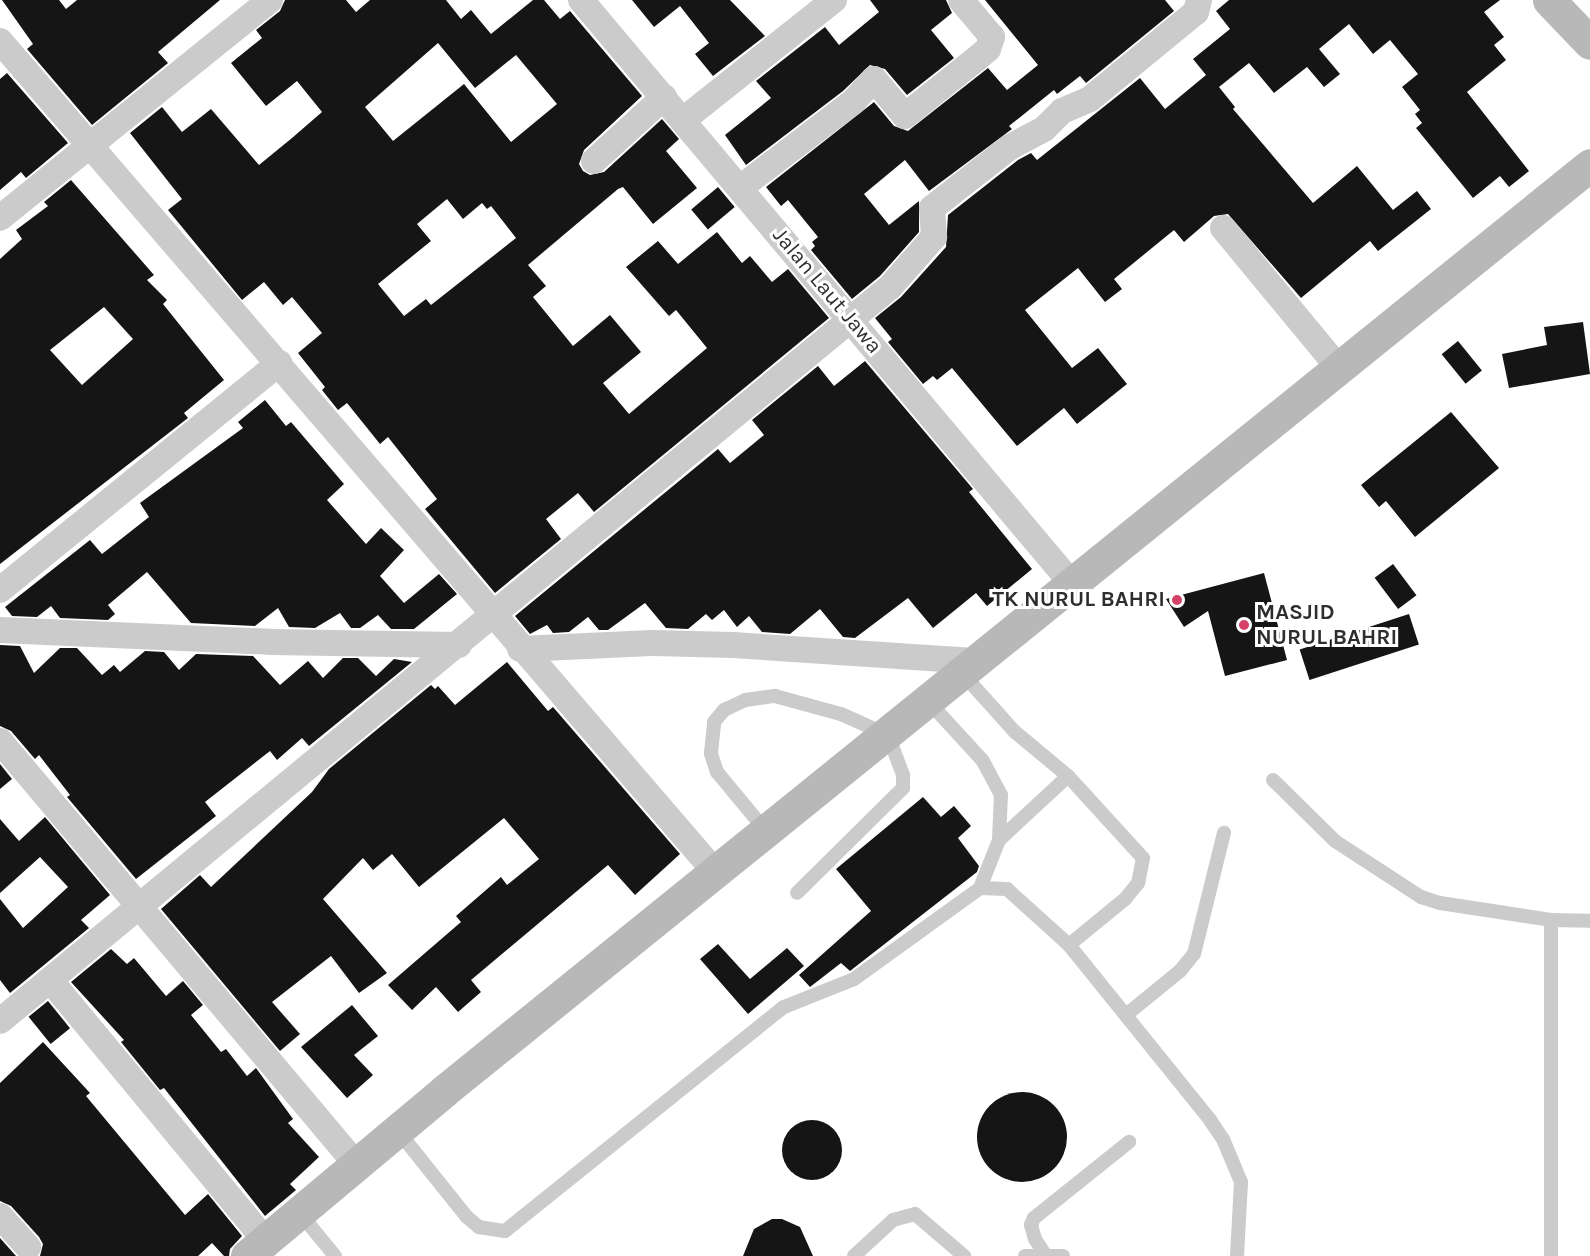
<!DOCTYPE html>
<style>
body{margin:0}
#map{position:relative;width:1590px;height:1256px;overflow:hidden;background:#fff;font-family:Karla,sans-serif}
div>[style]{position:absolute}
[style*='--x']{left:calc(var(--x)*1px);top:calc(var(--y)*1px);width:calc(var(--w)*1px);rotate:calc(var(--a)*1deg)}
.building>*{inset:0;background:#151515;transform-origin:0 0}
.round{border-radius:50%}
.lane>*{height:14px;margin:-7px;padding:0 7px;transform-origin:7px;border-radius:7px;background:#cbcbcb}
.street>*{height:26px;margin:-13px;padding:0 13px;transform-origin:13px;border-radius:13px;background:#cbcbcb}
.secondary>*{height:33px;margin:-16.5px;padding:0 16.5px;transform-origin:16.5px;border-radius:16.5px;background:#b8b8b8}
.dots>*{width:16px;height:16px;translate:-50% -50%;box-sizing:border-box;border:3px solid #fff;border-radius:50%}
span{translate:-50% -50%;white-space:nowrap;text-align:center;line-height:1.15;-webkit-text-stroke:6px #fff;paint-order:stroke}
.street-label{font-size:22px;color:#2e2e2e}
.poi-label{font-size:22px;color:#2e2e2e;font-weight:700}
.right{translate:-100% -50%;text-align:right}
.left{translate:0 -50%;text-align:left}
</style>
<div id="map">
<div class="building">
<i style="clip-path:polygon(2px 0,59px 0,66px 9px,77px 0,220px 0,158px 52px,168px 63px,92px 125px,27px 49px,33px 44px)"></i>
<i style="clip-path:polygon(evenodd,285px 0,346px 0,356px 12px,370px 0,446px 0,461px 19px,471px 10px,491px 34px,533px 0,544px 0,560px 19px,570px 11px,642px 96px,584px 150px,579px 164px,583px 171px,590px 175px,604px 172px,662px 119px,679px 139px,666px 151px,697px 188px,653px 224px,623px 187px,618px 189px,528px 265px,546px 286px,533px 297px,573px 346px,610px 315px,641px 352px,603px 383px,629px 414px,707px 348px,676px 310px,669px 316px,626px 267px,658px 241px,678px 264px,717px 232px,742px 263px,750px 256px,772px 282px,788px 269px,829px 318px,594px 512px,578px 493px,546px 519px,561px 539px,495px 593px,425px 509px,437px 499px,388px 437px,380px 444px,347px 403px,338px 410px,322px 390px,325px 387px,298px 353px,322px 333px,292px 297px,283px 305px,264px 282px,242px 300px,168px 210px,182px 199px,130px 133px,162px 107px,182px 132px,211px 109px,259px 165px,292px 138px,322px 112px,297px 81px,266px 106px,231px 63px,262px 38px,256px 30px,280px 11px,285px 0,438px 43px,475px 88px,516px 55px,557px 104px,511px 142px,464px 84px,393px 141px,365px 107px,438px 43px,285px 0,447px 199px,463px 219px,482px 203px,487px 209px,491px 206px,516px 238px,431px 305px,426px 299px,404px 316px,378px 284px,431px 241px,417px 224px,447px 199px)"></i>
<i style="clip-path:polygon(632px 0,730px 0,765px 36px,713px 76px,695px 54px,709px 43px,680px 6px,654px 27px)"></i>
<i style="clip-path:polygon(870px 0,946px 0,952px 13px,931px 30px,954px 58px,907px 95px,885px 69px,870px 65px,843px 91px,746px 165px,725px 135px,771px 98px,756px 81px,825px 27px,839px 45px,879px 12px)"></i>
<i style="clip-path:polygon(985px 0,1165px 0,1174px 11px,1086px 83px,1080px 76px,1057px 94px,1054px 90px,1009px 126px,1012px 129px,929px 191px,905px 160px,864px 194px,889px 225px,919px 201px,919px 232px,880px 276px,852px 299px,811px 250px,815px 246px,812px 242px,818px 237px,788px 200px,781px 206px,766px 187px,874px 102px,894px 126px,908px 131px,988px 68px,1007px 90px,1038px 65px)"></i>
<i style="clip-path:polygon(1229px 0,1500px 0,1484px 12px,1504px 37px,1494px 45px,1506px 60px,1467px 92px,1529px 171px,1509px 187px,1500px 176px,1473px 198px,1416px 128px,1422px 123px,1415px 114px,1420px 110px,1402px 87px,1418px 74px,1390px 40px,1373px 54px,1349px 24px,1319px 49px,1340px 74px,1324px 87px,1307px 67px,1274px 93px,1249px 63px,1219px 87px,1235px 107px,1233px 109px,1313px 203px,1357px 166px,1393px 210px,1417px 191px,1431px 209px,1378px 251px,1370px 241px,1301px 298px,1228px 214px,1214px 216px,1184px 242px,1174px 230px,1114px 279px,1122px 289px,1105px 302px,1078px 268px,1025px 310px,1072px 368px,1098px 348px,1127px 384px,1077px 424px,1064px 408px,1017px 446px,952px 368px,937px 380px,933px 376px,923px 384px,888px 342px,892px 339px,875px 318px,901px 297px,946px 247px,948px 215px,1018px 160px,1031px 153px,1037px 160px,1140px 78px,1165px 109px,1206px 75px,1193px 59px,1230px 29px,1216px 11px)"></i>
<i style="clip-path:polygon(7px 73px,68px 143px,26px 178px,21px 172px,0 190px,0 79px)"></i>
<i style="clip-path:polygon(evenodd,71px 180px,154px 275px,147px 280px,167px 300px,163px 304px,224px 380px,184px 413px,188px 418px,0 564px,0 259px,22px 239px,16px 230px,48px 206px,44px 202px,71px 180px,104px 307px,133px 339px,82px 385px,50px 350px,104px 307px)"></i>
<i style="left:718px;top:187px;width:26px;height:35px;rotate:50deg"></i>
<i style="clip-path:polygon(1583px 322px,1590px 374px,1509px 388px,1502px 354px,1547px 345px,1544px 327px)"></i>
<i style="left:1458px;top:341px;width:38px;height:21px;rotate:51deg"></i>
<i style="clip-path:polygon(865px 361px,973px 489px,969px 492px,1032px 569px,987px 606px,976px 593px,933px 628px,908px 598px,855px 638px,843px 637px,820px 609px,790px 634px,762px 632px,749px 616px,737px 627px,724px 610px,712px 620px,706px 614px,688px 629px,666px 628px,645px 603px,608px 630px,599px 630px,588px 617px,569px 632px,553px 633px,547px 625px,530px 634px,515px 616px,718px 449px,730px 463px,764px 435px,752px 420px,818px 366px,834px 386px)"></i>
<i style="clip-path:polygon(265px 400px,286px 426px,291px 422px,344px 484px,327px 500px,366px 544px,381px 528px,404px 550px,380px 576px,404px 603px,439px 574px,457px 594px,414px 629px,391px 629px,378px 615px,360px 628px,351px 628px,340px 613px,315px 628px,289px 627px,278px 608px,255px 626px,191px 623px,147px 572px,108px 605px,115px 614px,108px 620px,60px 618px,51px 606px,37px 617px,12px 616px,5px 607px,90px 540px,102px 554px,149px 517px,140px 503px,243px 428px,238px 422px)"></i>
<i style="clip-path:polygon(1451px 412px,1499px 468px,1415px 537px,1386px 501px,1379px 507px,1361px 485px)"></i>
<i style="left:1393px;top:564px;width:39px;height:23px;rotate:53deg"></i>
<i style="clip-path:polygon(1264px 573px,1287px 660px,1225px 676px,1208px 611px,1184px 627px,1166px 599px)"></i>
<i style="left:1409px;top:614px;width:32px;height:115px;rotate:72deg"></i>
<i style="clip-path:polygon(0 645px,20px 646px,34px 673px,60px 648px,77px 648px,102px 675px,114px 665px,120px 672px,145px 651px,164px 652px,179px 670px,196px 654px,253px 656px,280px 685px,308px 661px,323px 678px,343px 658px,358px 658px,376px 676px,394px 659px,412px 662px,309px 746px,302px 738px,277px 760px,270px 751px,205px 802px,216px 816px,136px 879px,67px 797px,70px 795px,39px 755px,35px 759px,11px 731px,0 726px)"></i>
<i style="clip-path:polygon(507px 662px,548px 711px,553px 707px,680px 854px,635px 895px,608px 865px,471px 980px,481px 992px,458px 1012px,436px 987px,412px 1010px,388px 985px,461px 922px,456px 916px,501px 877px,507px 885px,539px 859px,504px 818px,419px 887px,392px 854px,373px 870px,363px 858px,323px 899px,387px 973px,359px 993px,331px 956px,272px 1002px,300px 1034px,280px 1051px,161px 909px,200px 875px,211px 887px,312px 792px,329px 769px,431px 685px,435px 689px,438px 686px,455px 705px)"></i>
<i style="clip-path:polygon(0 764px,12px 779px,0 789px)"></i>
<i style="clip-path:polygon(923px 797px,941px 817px,954px 806px,971px 826px,958px 838px,979px 866px,977px 872px,850px 971px,841px 963px,810px 987px,799px 975px,871px 911px,836px 869px)"></i>
<i style="clip-path:polygon(45px 817px,110px 895px,81px 920px,89px 928px,10px 993px,0 980px,0 899px,23px 928px,68px 887px,40px 857px,0 893px,0 819px,19px 841px)"></i>
<i style="clip-path:polygon(718px 944px,750px 979px,787px 948px,804px 966px,748px 1014px,700px 959px)"></i>
<i style="clip-path:polygon(111px 949px,127px 964px,134px 958px,166px 996px,183px 981px,203px 1005px,191px 1015px,221px 1052px,226px 1049px,247px 1076px,256px 1068px,293px 1119px,288px 1123px,319px 1157px,290px 1184px,296px 1190px,265px 1216px,164px 1088px,160px 1090px,121px 1042px,124px 1040px,71px 982px)"></i>
<i style="left:48px;top:1001px;width:35px;height:25px;rotate:51deg"></i>
<i style="clip-path:polygon(352px 1005px,378px 1036px,354px 1055px,373px 1075px,347px 1098px,301px 1047px)"></i>
<i style="clip-path:polygon(43px 1042px,90px 1093px,86px 1096px,185px 1215px,208px 1194px,242px 1236px,230px 1249px,229px 1256px,224px 1256px,212px 1243px,198px 1256px,40px 1256px,43px 1244px,39px 1237px,11px 1206px,0 1201px,0 1083px)"></i>
<i class="round" style="left:977px;top:1092px;width:90px;height:90px"></i>
<i class="round" style="left:782px;top:1120px;width:60px;height:60px"></i>
<i style="clip-path:polygon(772px 1219px,782px 1219px,800px 1227px,813px 1256px,743px 1256px,754px 1229px)"></i>
<i style="clip-path:polygon(0 1238px,16px 1256px,0 1256px)"></i>
</div>
<div class="lane">
<i style="--x:962;--y:673;--w:79;--a:48.1"></i>
<i style="--x:1015;--y:732;--w:69;--a:39.7"></i>
<i style="--x:1068;--y:776;--w:111;--a:47.6"></i>
<i style="--x:1143;--y:858;--w:25;--a:101"></i>
<i style="--x:1138;--y:883;--w:21;--a:129"></i>
<i style="--x:1125;--y:899;--w:72;--a:140.6"></i>
<i style="--x:1273;--y:780;--w:87;--a:44.5"></i>
<i style="--x:1335;--y:841;--w:103;--a:33.1"></i>
<i style="--x:1421;--y:897;--w:20;--a:18"></i>
<i style="--x:1440;--y:903;--w:112;--a:8.7"></i>
<i style="--x:1551;--y:920;--w:39;--a:1"></i>
<i style="--x:766;--y:831;--w:77;--a:-129.7"></i>
<i style="--x:717;--y:772;--w:20;--a:-108"></i>
<i style="--x:711;--y:753;--w:31;--a:-84"></i>
<i style="--x:714;--y:722;--w:16;--a:-50"></i>
<i style="--x:724;--y:710;--w:23;--a:-25"></i>
<i style="--x:745;--y:700;--w:30;--a:-8"></i>
<i style="--x:775;--y:696;--w:68;--a:15.3"></i>
<i style="--x:841;--y:714;--w:51;--a:24.1"></i>
<i style="--x:888;--y:735;--w:43;--a:69.4"></i>
<i style="--x:903;--y:775;--w:13;--a:90"></i>
<i style="--x:903;--y:788;--w:149;--a:135.3"></i>
<i style="--x:999;--y:840;--w:94;--a:-42.8"></i>
<i style="--x:980;--y:888;--w:27;--a:2"></i>
<i style="--x:1007;--y:889;--w:84;--a:42.1"></i>
<i style="--x:1069;--y:945;--w:225;--a:51.1"></i>
<i style="--x:1210;--y:1120;--w:23;--a:56"></i>
<i style="--x:1223;--y:1139;--w:47;--a:67.3"></i>
<i style="--x:1241;--y:1182;--w:74;--a:93.1"></i>
<i style="--x:1551;--y:920;--w:336;--a:90"></i>
<i style="--x:1126;--y:1015;--w:70;--a:-39.2"></i>
<i style="--x:1180;--y:971;--w:22;--a:-51"></i>
<i style="--x:1194;--y:954;--w:125;--a:-76.1"></i>
<i style="--x:398;--y:1131;--w:110;--a:51.3"></i>
<i style="--x:467;--y:1217;--w:16;--a:40"></i>
<i style="--x:479;--y:1227;--w:26;--a:9"></i>
<i style="--x:505;--y:1231;--w:358;--a:-38.8"></i>
<i style="--x:784;--y:1007;--w:75;--a:-21.8"></i>
<i style="--x:854;--y:979;--w:155;--a:-35.8"></i>
<i style="--x:980;--y:888;--w:52;--a:-68.4"></i>
<i style="--x:999;--y:840;--w:45;--a:-87.5"></i>
<i style="--x:1001;--y:795;--w:38;--a:-118"></i>
<i style="--x:983;--y:761;--w:80;--a:-132.5"></i>
<i style="--x:299;--y:1212;--w:57;--a:50.7"></i>
<i style="--x:854;--y:1256;--w:53;--a:-42.7"></i>
<i style="--x:893;--y:1220;--w:23;--a:-15"></i>
<i style="--x:915;--y:1214;--w:65;--a:40.6"></i>
<i style="--x:1025;--y:1256;--w:38;--a:0"></i>
<i style="--x:1046;--y:1256;--w:20;--a:-123"></i>
<i style="--x:1035;--y:1239;--w:15;--a:-106"></i>
<i style="--x:1031;--y:1225;--w:8;--a:-67"></i>
<i style="--x:1034;--y:1218;--w:122;--a:-38.7"></i>
</div>
<div class="street">
<i style="--x:581;--y:0;--w:763;--a:49.94"></i>
<i style="--x:0;--y:41;--w:1099;--a:49.28"></i>
<i style="--x:683;--y:120;--w:193;--a:-38.5"></i>
<i style="--x:594;--y:161;--w:95;--a:-42.4"></i>
<i style="--x:740;--y:188;--w:142;--a:-37.3"></i>
<i style="--x:853;--y:102;--w:31;--a:-48"></i>
<i style="--x:874;--y:79;--w:48;--a:50"></i>
<i style="--x:905;--y:116;--w:90;--a:-38.7"></i>
<i style="--x:975;--y:60;--w:17;--a:-40"></i>
<i style="--x:988;--y:49;--w:13;--a:-72"></i>
<i style="--x:992;--y:37;--w:48;--a:-130"></i>
<i style="--x:0;--y:218;--w:347;--a:-38.9"></i>
<i style="--x:1223;--y:228;--w:182;--a:50.4"></i>
<i style="--x:0;--y:590;--w:360;--a:-39.1"></i>
<i style="--x:0;--y:630;--w:270;--a:2.5"></i>
<i style="--x:270;--y:642;--w:189;--a:0.9"></i>
<i style="--x:520;--y:649;--w:132;--a:-2.6"></i>
<i style="--x:652;--y:643;--w:81;--a:1.4"></i>
<i style="--x:733;--y:645;--w:245;--a:3.8"></i>
<i style="--x:0;--y:741;--w:553;--a:49.92"></i>
<i style="--x:50;--y:980;--w:337;--a:50.4"></i>
<i style="--x:0;--y:1021;--w:1154;--a:-39.51"></i>
<i style="--x:890;--y:287;--w:67;--a:-48.7"></i>
<i style="--x:934;--y:237;--w:29;--a:-94"></i>
<i style="--x:932;--y:208;--w:99;--a:-38"></i>
<i style="--x:1010;--y:147;--w:38;--a:-28"></i>
<i style="--x:1044;--y:129;--w:25;--a:-45"></i>
<i style="--x:1062;--y:111;--w:30;--a:-23"></i>
<i style="--x:1090;--y:99;--w:137;--a:-39.4"></i>
<i style="--x:1196;--y:12;--w:12;--a:-76"></i>
<i style="--x:0;--y:1216;--w:42;--a:47.9"></i>
</div>
<div class="secondary">
<i style="--x:1549;--y:0;--w:59;--a:46.4"></i>
<i style="--x:247;--y:1256;--w:257;--a:-39.9"></i>
<i style="--x:444;--y:1091;--w:1473;--a:-38.94"></i>
</div>
<div class="dots">
<i style="left:1177px;top:600px;background:#d54069"></i>
<i style="left:1244px;top:625px;background:#d54069"></i>
</div>
<div class="street-label">
<span style="left:827px;top:291px;rotate:50deg">Jalan Laut Jawa</span>
</div>
<div class="poi-label">
<span class="right" style="left:1165px;top:600px">TK NURUL BAHRI</span>
<span class="left" style="left:1256px;top:625px">MASJID<br>NURUL BAHRI</span>
</div>
</div>
